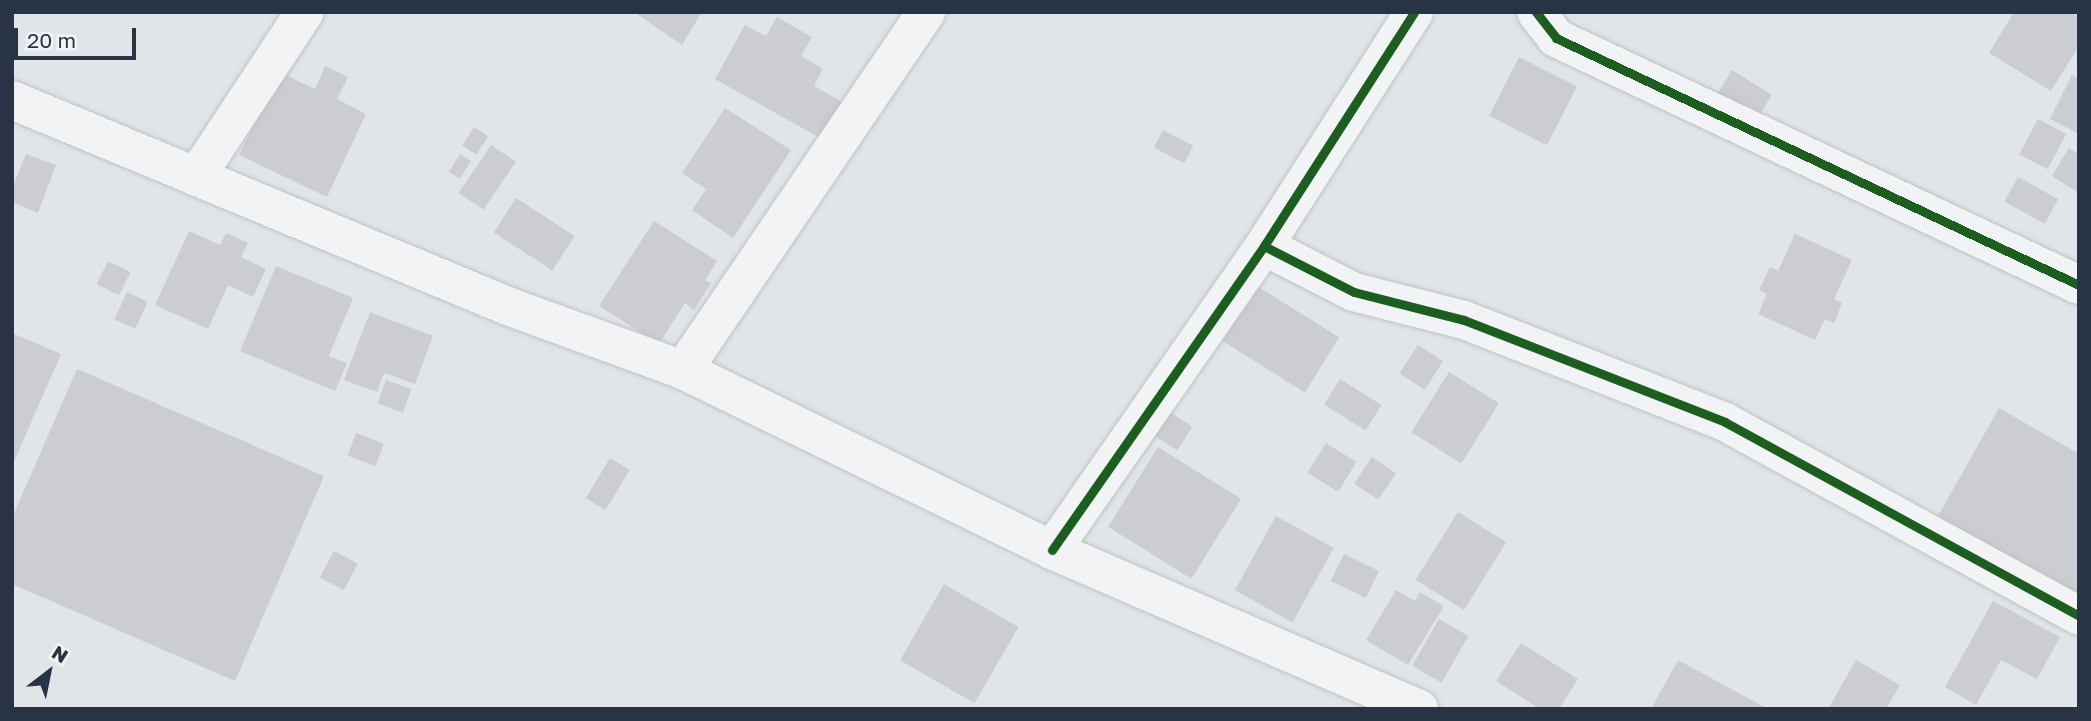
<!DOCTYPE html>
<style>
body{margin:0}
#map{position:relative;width:2091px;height:721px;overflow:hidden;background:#e2e5e8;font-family:"Golos Text",sans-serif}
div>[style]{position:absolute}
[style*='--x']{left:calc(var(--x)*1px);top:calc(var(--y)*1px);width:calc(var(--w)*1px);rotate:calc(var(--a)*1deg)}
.building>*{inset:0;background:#cbcdd0;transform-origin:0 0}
.roads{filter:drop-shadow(0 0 2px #c0c3c6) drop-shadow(0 0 2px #c0c3c6)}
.minor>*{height:38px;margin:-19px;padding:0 19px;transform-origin:19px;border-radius:19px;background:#f2f3f4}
.cycleway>*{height:9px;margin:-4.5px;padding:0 4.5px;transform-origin:4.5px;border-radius:4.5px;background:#1b5e20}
span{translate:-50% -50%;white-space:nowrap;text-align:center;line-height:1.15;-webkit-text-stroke:5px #f0f4f7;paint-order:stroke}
.frame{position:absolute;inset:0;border:14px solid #283443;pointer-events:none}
.north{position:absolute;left:14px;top:637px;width:70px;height:70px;-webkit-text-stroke:5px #f0f4f7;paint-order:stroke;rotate:32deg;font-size:19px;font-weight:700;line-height:28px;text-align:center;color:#283443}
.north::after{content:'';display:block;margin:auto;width:24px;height:32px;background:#283443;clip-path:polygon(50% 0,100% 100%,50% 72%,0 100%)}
.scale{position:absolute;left:14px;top:28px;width:122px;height:32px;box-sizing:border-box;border:4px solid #283443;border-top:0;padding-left:9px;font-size:21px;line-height:24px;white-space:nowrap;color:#283443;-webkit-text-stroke:5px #f0f4f7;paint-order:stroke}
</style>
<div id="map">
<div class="building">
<i style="clip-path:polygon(634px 12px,702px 12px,682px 45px)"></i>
<i style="clip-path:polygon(2014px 12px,2070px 12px,2079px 17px,2079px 46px,2051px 91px,1989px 53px)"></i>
<i style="clip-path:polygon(777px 17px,812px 37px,801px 56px,823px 69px,814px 86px,849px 106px,829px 143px,715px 79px,745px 25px,766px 36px)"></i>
<i style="left:1519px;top:57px;width:65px;height:66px;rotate:27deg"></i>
<i style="clip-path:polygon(325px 66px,348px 77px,337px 99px,366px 114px,327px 197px,239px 155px,279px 72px,315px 89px)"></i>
<i style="left:1732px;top:70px;width:47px;height:37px;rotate:32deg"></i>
<i style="clip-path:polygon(2072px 75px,2079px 79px,2079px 134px,2050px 119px)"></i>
<i style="clip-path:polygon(725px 108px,791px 150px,733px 238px,692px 210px,706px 189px,682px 173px)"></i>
<i style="left:2038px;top:119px;width:32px;height:40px;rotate:28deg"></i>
<i style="left:474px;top:127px;width:17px;height:22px;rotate:33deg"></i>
<i style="left:1163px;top:130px;width:34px;height:20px;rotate:27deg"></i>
<i style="left:491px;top:145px;width:30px;height:58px;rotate:34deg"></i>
<i style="clip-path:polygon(2069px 148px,2079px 154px,2079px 193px,2052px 176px)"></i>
<i style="clip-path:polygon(26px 154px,56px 165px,38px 213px,12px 202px,12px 189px)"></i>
<i style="left:460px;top:154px;width:13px;height:21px;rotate:32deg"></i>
<i style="left:2018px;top:177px;width:46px;height:28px;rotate:29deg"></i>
<i style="left:516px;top:198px;width:70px;height:41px;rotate:33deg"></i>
<i style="clip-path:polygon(654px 221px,717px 261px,705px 280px,711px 283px,694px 310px,685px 303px,659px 344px,599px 306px)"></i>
<i style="clip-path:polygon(189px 231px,220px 245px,226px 233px,248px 243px,241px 257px,266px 269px,253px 297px,228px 285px,208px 329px,155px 305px)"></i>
<i style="clip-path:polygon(1795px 234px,1852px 260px,1834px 299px,1842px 303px,1834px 323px,1825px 319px,1815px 340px,1758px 314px,1767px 294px,1759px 290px,1770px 267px,1778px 271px)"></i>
<i style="left:108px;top:261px;width:25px;height:26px;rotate:26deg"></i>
<i style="clip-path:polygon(276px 266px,353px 298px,329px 356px,347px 363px,335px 391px,240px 351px)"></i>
<i style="left:1257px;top:286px;width:97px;height:65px;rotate:32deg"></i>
<i style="left:127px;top:292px;width:23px;height:30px;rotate:25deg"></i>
<i style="clip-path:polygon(370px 312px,433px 336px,415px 384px,384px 373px,377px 392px,344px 380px)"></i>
<i style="clip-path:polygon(12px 333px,61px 354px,12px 466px)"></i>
<i style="left:1418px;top:345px;width:30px;height:34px;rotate:33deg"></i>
<i style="clip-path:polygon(77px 369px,324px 476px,235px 681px,12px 584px,12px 518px)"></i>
<i style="left:1449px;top:372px;width:59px;height:71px;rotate:32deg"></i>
<i style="left:1340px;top:379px;width:49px;height:30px;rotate:32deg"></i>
<i style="left:386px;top:380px;width:27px;height:25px;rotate:20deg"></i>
<i style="clip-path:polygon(1999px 408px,2079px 454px,2079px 598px,1933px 525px)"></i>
<i style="left:1166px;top:410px;width:31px;height:28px;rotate:32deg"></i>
<i style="left:356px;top:433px;width:30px;height:24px;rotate:21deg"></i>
<i style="left:1326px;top:443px;width:36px;height:35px;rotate:32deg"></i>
<i style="left:1158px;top:447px;width:98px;height:94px;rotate:32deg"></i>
<i style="left:1372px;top:457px;width:29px;height:32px;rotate:34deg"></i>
<i style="left:610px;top:458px;width:23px;height:47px;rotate:31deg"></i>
<i style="left:1458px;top:512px;width:57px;height:80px;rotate:32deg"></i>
<i style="left:1276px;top:516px;width:66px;height:85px;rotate:29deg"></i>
<i style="left:334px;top:551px;width:27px;height:30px;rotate:28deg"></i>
<i style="left:1344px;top:554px;width:39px;height:30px;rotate:26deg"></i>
<i style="left:944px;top:584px;width:86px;height:88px;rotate:30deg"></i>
<i style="clip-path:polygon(1396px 590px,1415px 601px,1420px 592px,1444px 606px,1408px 665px,1366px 640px)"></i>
<i style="clip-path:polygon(1993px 601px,2060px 637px,2037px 679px,2001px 660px,1976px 705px,1945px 687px)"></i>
<i style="left:1439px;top:619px;width:34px;height:54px;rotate:30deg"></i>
<i style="clip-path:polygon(1521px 643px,1578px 679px,1559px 709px,1540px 709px,1496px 681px)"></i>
<i style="clip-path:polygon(1678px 660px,1768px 709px,1651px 709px)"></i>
<i style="clip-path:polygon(1856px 660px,1900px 685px,1886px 709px,1828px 709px)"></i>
</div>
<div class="roads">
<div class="minor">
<i style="--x:1536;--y:12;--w:33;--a:52"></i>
<i style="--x:1556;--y:38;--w:578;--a:25.28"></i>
<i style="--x:12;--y:100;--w:539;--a:22.57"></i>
<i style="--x:510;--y:307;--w:184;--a:20"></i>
<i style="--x:683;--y:370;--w:411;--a:26"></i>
<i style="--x:1052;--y:550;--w:400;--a:23.4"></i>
<i style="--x:196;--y:177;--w:198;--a:-56.6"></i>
<i style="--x:1264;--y:246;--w:101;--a:27.1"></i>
<i style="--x:1354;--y:292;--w:114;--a:14.3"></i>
<i style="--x:1464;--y:320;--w:280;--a:21.3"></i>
<i style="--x:1725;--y:422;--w:404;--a:28.7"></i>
<i style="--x:683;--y:370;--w:433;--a:-55.8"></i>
<i style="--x:1052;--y:550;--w:371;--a:-55.1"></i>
<i style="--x:1264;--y:246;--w:278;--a:-57.3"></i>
</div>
</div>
<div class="cycleway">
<i style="--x:1536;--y:12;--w:33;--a:52"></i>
<i style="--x:1556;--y:38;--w:578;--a:25.28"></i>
<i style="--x:1264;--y:246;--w:101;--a:27.1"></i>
<i style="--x:1354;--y:292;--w:114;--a:14.3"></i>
<i style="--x:1464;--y:320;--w:280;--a:21.3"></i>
<i style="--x:1725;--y:422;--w:404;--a:28.7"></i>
<i style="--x:1052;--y:550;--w:371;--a:-55.1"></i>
<i style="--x:1264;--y:246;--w:278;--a:-57.3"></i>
</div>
<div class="frame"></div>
<div class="north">N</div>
<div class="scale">20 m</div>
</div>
